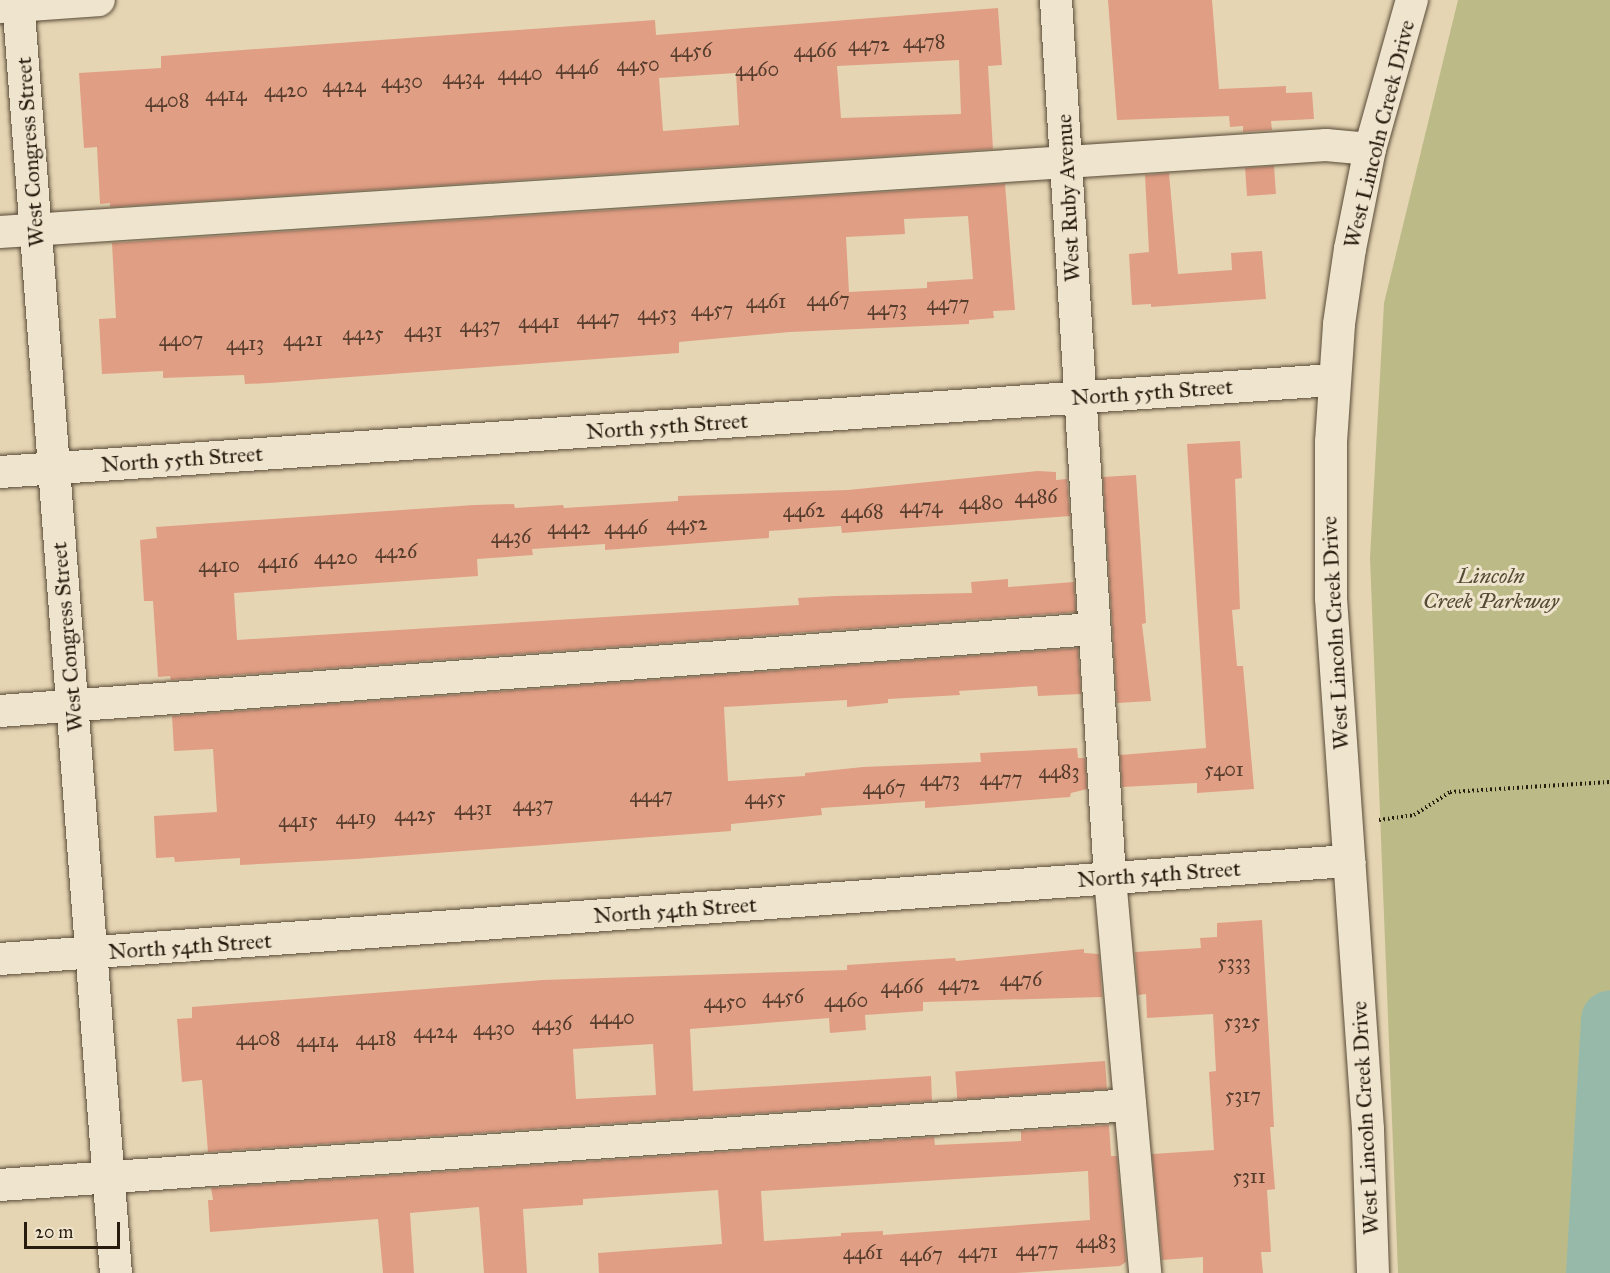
<!DOCTYPE html>
<style>
body{margin:0}
#map{position:relative;width:1610px;height:1273px;overflow:hidden;background:#e6d5b3;font-family:"IM FELL Great Primer",serif}
div>[style]{position:absolute}
[style*='--x']{left:calc(var(--x)*1px);top:calc(var(--y)*1px);width:calc(var(--w)*1px);rotate:calc(var(--a)*1deg)}
.green>*{inset:0;background:#bcbb88}
.river>*{height:58px;margin:-29px;padding:0 29px;transform-origin:29px;border-radius:29px;background:#97b9a9}
.building>*{inset:0;background:#e09e84;transform-origin:0 0}
.path>*{height:4px;margin-top:-2px;transform-origin:0;background:repeating-linear-gradient(90deg,#271c0e 0 1.5px,transparent 0 4.5px)}
.roads{filter:drop-shadow(0 0 2px #574a37) drop-shadow(0 0 2px #574a37)}
.minor>*{height:32px;margin:-16px;padding:0 16px;transform-origin:16px;border-radius:16px;background:#efe4ce}
span{translate:-50% -50%;white-space:nowrap;text-align:center;line-height:1.15;-webkit-text-stroke:6px #efe4ce;paint-order:stroke}
.number-label{font-size:20px;color:#553c2c}
.number-label span{-webkit-text-stroke-width:0}
.street-label{font-size:22px;color:#271c0e}
.park-label{font-size:22px;color:#544c33;font-style:italic}
.scale{position:absolute;left:24px;top:1222px;width:96px;height:27px;box-sizing:border-box;border:3px solid #271c0e;border-top:0;padding-left:8px;font-size:18px;line-height:21px;white-space:nowrap;color:#271c0e;-webkit-text-stroke:4px #efe4ce;paint-order:stroke}
</style>
<div id="map">
<div class="green">
<i style="clip-path:polygon(1458px 0,1610px 0,1610px 1273px,1398px 1273px,1370px 558px,1384px 303px)"></i>
</div>
<div class="river">
<i style="--x:1595;--y:1273;--w:254;--a:-86.6"></i>
</div>
<div class="building">
<i style="clip-path:polygon(1108px 0,1212px 0,1219px 89px,1286px 86px,1286px 93px,1312px 92px,1314px 119px,1271px 121px,1272px 130px,1243px 132px,1243px 126px,1230px 127px,1229px 116px,1117px 120px)"></i>
<i style="clip-path:polygon(evenodd,998px 8px,1002px 65px,988px 66px,993px 149px,110px 207px,110px 203px,100px 204px,97px 147px,84px 148px,79px 73px,161px 68px,161px 56px,655px 20px,656px 35px,998px 8px,959px 60px,961px 114px,841px 118px,837px 66px,959px 60px,998px 8px,736px 73px,739px 125px,663px 131px,659px 78px,736px 73px)"></i>
<i style="left:1274px;top:166px;width:28px;height:29px;rotate:86deg"></i>
<i style="clip-path:polygon(1169px 173px,1178px 274px,1232px 270px,1231px 253px,1262px 251px,1266px 299px,1151px 307px,1151px 304px,1132px 305px,1129px 254px,1149px 252px,1145px 175px)"></i>
<i style="clip-path:polygon(evenodd,1005px 184px,1015px 310px,993px 311px,994px 318px,969px 320px,969px 324px,790px 332px,679px 342px,679px 353px,269px 383px,245px 384px,244px 375px,163px 378px,163px 371px,102px 374px,99px 319px,116px 318px,112px 243px,1005px 184px,968px 216px,973px 279px,927px 282px,927px 288px,849px 292px,846px 237px,905px 234px,904px 219px,968px 216px)"></i>
<i style="clip-path:polygon(1240px 441px,1242px 478px,1235px 479px,1240px 609px,1232px 610px,1237px 666px,1243px 666px,1254px 789px,1197px 793px,1197px 783px,1122px 787px,1120px 755px,1206px 748px,1187px 444px)"></i>
<i style="clip-path:polygon(1038px 471px,1056px 472px,1056px 480px,1067px 479px,1070px 516px,842px 533px,841px 526px,769px 531px,769px 538px,605px 550px,605px 544px,532px 549px,533px 555px,477px 559px,478px 576px,234px 593px,237px 640px,799px 605px,798px 598px,835px 596px,972px 593px,971px 582px,1008px 579px,1008px 587px,1074px 582px,1076px 612px,171px 680px,170px 676px,158px 677px,153px 601px,144px 601px,140px 540px,157px 538px,156px 527px,474px 505px,514px 504px,515px 508px,563px 505px,564px 508px,629px 504px,678px 501px,678px 496px,848px 490px)"></i>
<i style="clip-path:polygon(1136px 475px,1146px 623px,1142px 624px,1151px 701px,1117px 703px,1103px 477px)"></i>
<i style="clip-path:polygon(1078px 648px,1081px 694px,1038px 696px,1037px 686px,959px 691px,960px 695px,888px 699px,888px 703px,847px 707px,847px 700px,724px 707px,728px 781px,805px 776px,805px 773px,863px 767px,981px 762px,980px 753px,1077px 748px,1078px 758px,1085px 758px,1087px 789px,1071px 793px,1070px 797px,925px 808px,925px 801px,821px 808px,822px 815px,731px 824px,731px 831px,356px 859px,240px 865px,240px 858px,175px 862px,174px 857px,156px 858px,154px 816px,217px 812px,213px 749px,174px 751px,172px 716px)"></i>
<i style="clip-path:polygon(1262px 920px,1274px 1127px,1270px 1127px,1275px 1189px,1267px 1190px,1271px 1252px,1261px 1252px,1263px 1273px,1203px 1273px,1203px 1257px,1162px 1260px,1152px 1154px,1214px 1150px,1209px 1072px,1216px 1071px,1213px 1014px,1147px 1018px,1146px 994px,1138px 995px,1135px 952px,1201px 948px,1200px 938px,1217px 937px,1217px 923px)"></i>
<i style="clip-path:polygon(evenodd,1084px 949px,1084px 953px,1099px 954px,1102px 997px,923px 1002px,923px 1011px,865px 1015px,866px 1030px,830px 1033px,829px 1018px,690px 1029px,693px 1091px,931px 1076px,932px 1101px,208px 1152px,202px 1080px,182px 1082px,177px 1019px,192px 1018px,192px 1007px,543px 980px,847px 970px,847px 965px,955px 958px,956px 961px,1084px 949px,653px 1044px,656px 1095px,576px 1099px,573px 1049px,653px 1044px)"></i>
<i style="left:1105px;top:1061px;width:28px;height:150px;rotate:86deg"></i>
<i style="clip-path:polygon(evenodd,1109px 1125px,1111px 1156px,1117px 1156px,1126px 1262px,1120px 1266px,1016px 1273px,599px 1273px,598px 1253px,722px 1244px,718px 1190px,583px 1199px,583px 1205px,523px 1209px,527px 1273px,484px 1273px,479px 1207px,410px 1213px,414px 1273px,383px 1273px,378px 1219px,210px 1232px,208px 1200px,213px 1200px,211px 1188px,934px 1137px,935px 1145px,1021px 1141px,1021px 1131px,1109px 1125px,1088px 1171px,1090px 1220px,883px 1235px,883px 1231px,841px 1233px,841px 1236px,764px 1241px,761px 1191px,1088px 1171px)"></i>
</div>
<div class="path">
<i style="--x:1379;--y:820;--w:35;--a:-8"></i>
<i style="--x:1414;--y:815;--w:43;--a:-32.6"></i>
<i style="--x:1450;--y:792;--w:160;--a:-3.6"></i>
</div>
<div class="roads">
<div class="minor">
<i style="--x:18;--y:0;--w:1277;--a:85.6"></i>
<i style="--x:1056;--y:0;--w:880;--a:86.48"></i>
<i style="--x:1110;--y:878;--w:397;--a:84.9"></i>
<i style="--x:0;--y:7;--w:99;--a:-4"></i>
<i style="--x:0;--y:232;--w:1329;--a:-3.75"></i>
<i style="--x:1326;--y:145;--w:44;--a:5.2"></i>
<i style="--x:0;--y:472;--w:1337;--a:-3.95"></i>
<i style="--x:0;--y:711;--w:1096;--a:-4.29"></i>
<i style="--x:0;--y:959;--w:1353;--a:-4.16"></i>
<i style="--x:0;--y:1185;--w:1133;--a:-4.05"></i>
<i style="--x:1373;--y:1273;--w:144;--a:-92"></i>
<i style="--x:1368;--y:1129;--w:532;--a:-93.99"></i>
<i style="--x:1331;--y:598;--w:156;--a:-90"></i>
<i style="--x:1331;--y:442;--w:118;--a:-86.1"></i>
<i style="--x:1339;--y:324;--w:76;--a:-81.7"></i>
<i style="--x:1350;--y:249;--w:102;--a:-78.7"></i>
<i style="--x:1370;--y:149;--w:155;--a:-74.3"></i>
</div>
</div>
<div class="number-label">
<span style="left:924px;top:41px">4478</span>
<span style="left:869px;top:44px">4472</span>
<span style="left:691px;top:50px">4456</span>
<span style="left:815px;top:50px">4466</span>
<span style="left:638px;top:64px">4450</span>
<span style="left:577px;top:67px">4446</span>
<span style="left:757px;top:69px">4460</span>
<span style="left:520px;top:73px">4440</span>
<span style="left:463px;top:77px">4434</span>
<span style="left:402px;top:81px">4430</span>
<span style="left:344px;top:85px">4424</span>
<span style="left:286px;top:90px">4420</span>
<span style="left:226px;top:94px">4414</span>
<span style="left:167px;top:100px">4408</span>
<span style="left:828px;top:299px">4467</span>
<span style="left:766px;top:301px">4461</span>
<span style="left:948px;top:303px">4477</span>
<span style="left:887px;top:308px">4473</span>
<span style="left:712px;top:309px">4457</span>
<span style="left:657px;top:313px">4453</span>
<span style="left:598px;top:317px">4447</span>
<span style="left:539px;top:321px">4441</span>
<span style="left:480px;top:325px">4437</span>
<span style="left:423px;top:330px">4431</span>
<span style="left:363px;top:333px">4425</span>
<span style="left:181px;top:339px">4407</span>
<span style="left:303px;top:339px">4421</span>
<span style="left:245px;top:343px">4413</span>
<span style="left:1036px;top:496px">4486</span>
<span style="left:981px;top:502px">4480</span>
<span style="left:921px;top:506px">4474</span>
<span style="left:804px;top:510px">4462</span>
<span style="left:862px;top:511px">4468</span>
<span style="left:687px;top:523px">4452</span>
<span style="left:569px;top:527px">4442</span>
<span style="left:626px;top:527px">4446</span>
<span style="left:511px;top:536px">4436</span>
<span style="left:396px;top:551px">4426</span>
<span style="left:336px;top:557px">4420</span>
<span style="left:278px;top:561px">4416</span>
<span style="left:219px;top:565px">4410</span>
<span style="left:1224px;top:769px">5401</span>
<span style="left:1059px;top:771px">4483</span>
<span style="left:1001px;top:778px">4477</span>
<span style="left:940px;top:779px">4473</span>
<span style="left:884px;top:787px">4467</span>
<span style="left:651px;top:795px">4447</span>
<span style="left:765px;top:797px">4455</span>
<span style="left:533px;top:804px">4437</span>
<span style="left:473px;top:808px">4431</span>
<span style="left:415px;top:814px">4425</span>
<span style="left:356px;top:817px">4419</span>
<span style="left:298px;top:820px">4415</span>
<span style="left:1234px;top:962px">5333</span>
<span style="left:1021px;top:979px">4476</span>
<span style="left:959px;top:983px">4472</span>
<span style="left:902px;top:986px">4466</span>
<span style="left:783px;top:996px">4456</span>
<span style="left:846px;top:1000px">4460</span>
<span style="left:725px;top:1001px">4450</span>
<span style="left:612px;top:1017px">4440</span>
<span style="left:1242px;top:1021px">5325</span>
<span style="left:552px;top:1023px">4436</span>
<span style="left:494px;top:1028px">4430</span>
<span style="left:435px;top:1031px">4424</span>
<span style="left:258px;top:1038px">4408</span>
<span style="left:376px;top:1038px">4418</span>
<span style="left:317px;top:1040px">4414</span>
<span style="left:1243px;top:1095px">5317</span>
<span style="left:1249px;top:1176px">5311</span>
<span style="left:1096px;top:1241px">4483</span>
<span style="left:1037px;top:1249px">4477</span>
<span style="left:978px;top:1251px">4471</span>
<span style="left:863px;top:1252px">4461</span>
<span style="left:921px;top:1254px">4467</span>
</div>
<div class="street-label">
<span style="left:1379px;top:134px;rotate:-76deg">West Lincoln Creek Drive</span>
<span style="left:30px;top:152px;rotate:-94deg">West Congress Street</span>
<span style="left:1068px;top:198px;rotate:-93deg">West Ruby Avenue</span>
<span style="left:1152px;top:392px;rotate:-4deg">North 55th Street</span>
<span style="left:667px;top:426px;rotate:-4deg">North 55th Street</span>
<span style="left:182px;top:459px;rotate:-4deg">North 55th Street</span>
<span style="left:1335px;top:633px;rotate:-93deg">West Lincoln Creek Drive</span>
<span style="left:67px;top:637px;rotate:-95deg">West Congress Street</span>
<span style="left:1159px;top:874px;rotate:-4deg">North 54th Street</span>
<span style="left:675px;top:910px;rotate:-4deg">North 54th Street</span>
<span style="left:190px;top:946px;rotate:-4deg">North 54th Street</span>
<span style="left:1365px;top:1118px;rotate:-93deg">West Lincoln Creek Drive</span>
</div>
<div class="park-label">
<span style="left:1491px;top:588px">Lincoln<br>Creek Parkway</span>
</div>
<div class="scale">20 m</div>
</div>
